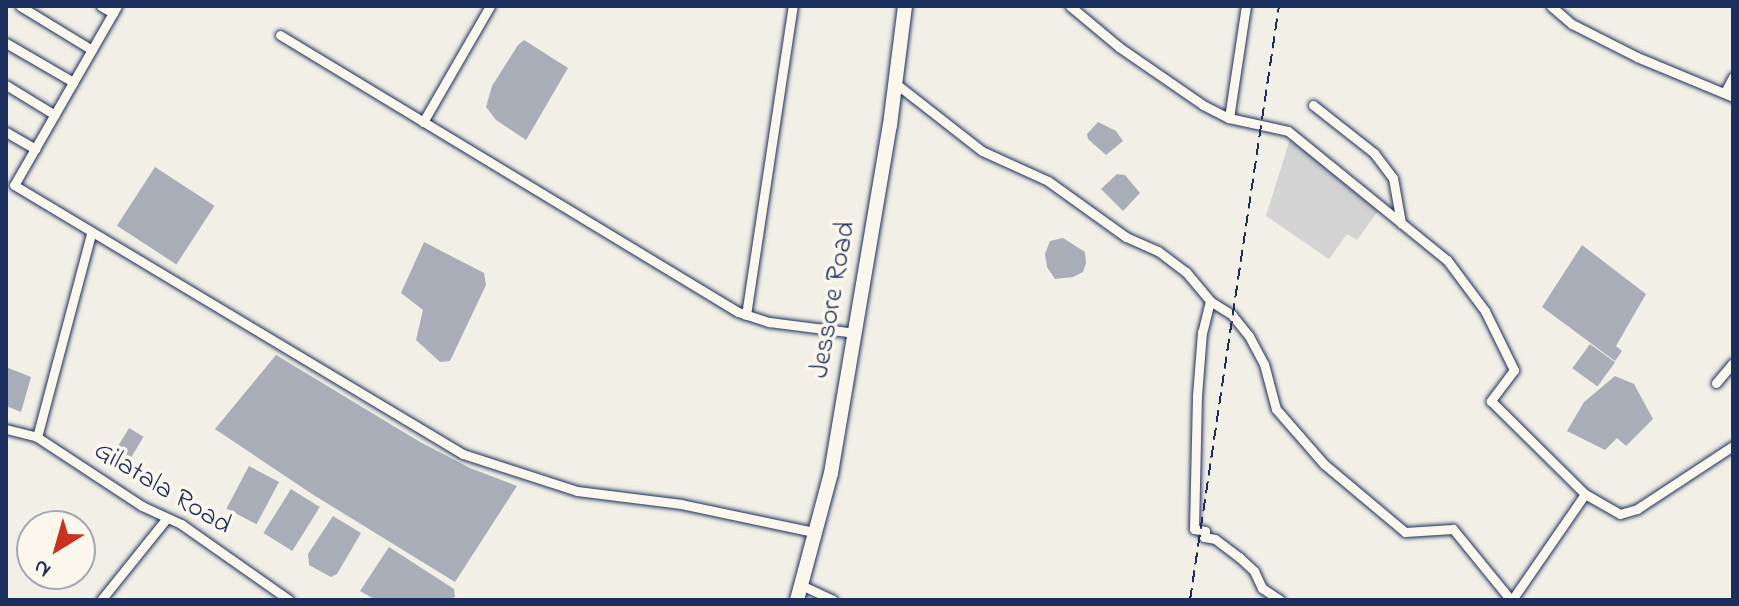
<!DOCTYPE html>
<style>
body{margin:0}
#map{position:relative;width:1739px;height:606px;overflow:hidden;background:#f2efe6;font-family:"Indie Flower",sans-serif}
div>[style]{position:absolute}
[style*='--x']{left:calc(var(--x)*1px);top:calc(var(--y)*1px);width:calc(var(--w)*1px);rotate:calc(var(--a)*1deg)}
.green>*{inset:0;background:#d2d3d2}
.water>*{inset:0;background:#a9adb7;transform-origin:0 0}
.roads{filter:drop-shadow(0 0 2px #1b2f5e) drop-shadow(0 0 2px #1b2f5e)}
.minor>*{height:9px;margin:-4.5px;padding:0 4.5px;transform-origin:4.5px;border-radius:4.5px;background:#fbf7ec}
.trunk>*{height:14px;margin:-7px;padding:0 7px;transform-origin:7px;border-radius:7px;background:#fbf7ec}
.rail>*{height:2px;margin-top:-1px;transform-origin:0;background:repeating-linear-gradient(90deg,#1b2f5e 0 12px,transparent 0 18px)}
span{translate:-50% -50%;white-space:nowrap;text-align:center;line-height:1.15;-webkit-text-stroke:7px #fbf7ec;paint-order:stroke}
.street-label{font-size:28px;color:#1b2f5e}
.frame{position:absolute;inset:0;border:8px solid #1b2f5e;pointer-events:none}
.north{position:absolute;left:16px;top:510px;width:80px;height:80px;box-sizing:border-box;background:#fbf7ec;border:2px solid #a1a7b3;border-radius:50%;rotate:217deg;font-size:22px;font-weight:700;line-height:32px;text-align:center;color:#1b2f5e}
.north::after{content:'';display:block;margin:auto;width:28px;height:36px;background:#c8321e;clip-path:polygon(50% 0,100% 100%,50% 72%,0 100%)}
</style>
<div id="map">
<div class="green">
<i style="clip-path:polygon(1290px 139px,1378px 211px,1357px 240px,1347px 234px,1329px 259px,1266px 216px)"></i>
</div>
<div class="water">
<i style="clip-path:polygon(524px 40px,568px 68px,526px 140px,496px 120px,486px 107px,492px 86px,518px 45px)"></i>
<i style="clip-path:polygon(1098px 122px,1116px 131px,1123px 141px,1106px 155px,1088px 139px,1087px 134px)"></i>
<i style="left:155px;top:167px;width:71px;height:70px;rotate:33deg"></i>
<i style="clip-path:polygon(1117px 174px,1125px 175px,1140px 193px,1123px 211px,1101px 189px)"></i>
<i style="clip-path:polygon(1063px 238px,1085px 252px,1086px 263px,1083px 272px,1073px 277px,1055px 279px,1047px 267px,1045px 254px,1050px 241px)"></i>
<i style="clip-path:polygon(424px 242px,484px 273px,486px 285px,450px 361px,440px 362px,416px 340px,423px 310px,401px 293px)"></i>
<i style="clip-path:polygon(1582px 245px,1646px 294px,1616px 346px,1622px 351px,1615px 361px,1542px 307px)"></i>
<i style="left:1590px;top:344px;width:31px;height:30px;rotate:36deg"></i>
<i style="clip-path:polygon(276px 355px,420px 442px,470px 468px,517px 486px,455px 582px,312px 494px,215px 429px)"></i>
<i style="clip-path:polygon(6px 367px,31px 377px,21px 412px,6px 406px)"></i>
<i style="clip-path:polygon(1615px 376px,1634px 384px,1653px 419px,1626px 446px,1617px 438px,1605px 450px,1567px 431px,1584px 402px)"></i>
<i style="left:129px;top:428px;width:17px;height:24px;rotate:31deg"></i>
<i style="left:249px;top:466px;width:34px;height:48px;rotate:28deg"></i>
<i style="left:291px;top:489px;width:34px;height:52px;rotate:32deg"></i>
<i style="clip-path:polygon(333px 516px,361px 533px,337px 574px,331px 577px,309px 565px,308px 554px)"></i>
<i style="clip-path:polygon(389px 547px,454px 589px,455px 596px,452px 600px,376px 600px,360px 591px)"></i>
</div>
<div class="roads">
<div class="minor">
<i style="--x:20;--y:6;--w:84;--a:31.4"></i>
<i style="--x:101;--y:6;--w:14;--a:30"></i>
<i style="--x:113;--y:13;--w:8;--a:-60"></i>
<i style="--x:1070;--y:6;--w:64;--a:39.9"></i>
<i style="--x:1119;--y:47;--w:102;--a:34.6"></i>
<i style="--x:1203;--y:105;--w:29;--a:27"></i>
<i style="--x:1229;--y:118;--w:60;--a:12.4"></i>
<i style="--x:1288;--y:131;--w:205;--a:39.1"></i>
<i style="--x:1447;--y:260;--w:64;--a:53.3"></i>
<i style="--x:1485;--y:311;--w:66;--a:63.8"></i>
<i style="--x:1514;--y:370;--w:39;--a:127"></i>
<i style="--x:1491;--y:401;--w:132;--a:44.7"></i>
<i style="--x:1585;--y:494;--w:129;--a:124.6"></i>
<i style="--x:1551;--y:6;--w:28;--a:41"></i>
<i style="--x:1572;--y:24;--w:73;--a:26.9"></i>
<i style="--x:1637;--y:57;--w:104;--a:22.6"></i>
<i style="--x:113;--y:13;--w:198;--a:119.9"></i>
<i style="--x:14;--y:185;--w:523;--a:30.93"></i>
<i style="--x:463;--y:454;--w:120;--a:18"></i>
<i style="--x:577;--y:491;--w:105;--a:7.1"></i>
<i style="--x:681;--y:504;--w:136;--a:11.9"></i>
<i style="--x:280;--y:35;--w:535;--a:31.17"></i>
<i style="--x:738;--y:312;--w:33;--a:18"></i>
<i style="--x:769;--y:322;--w:87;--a:7.3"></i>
<i style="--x:6;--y:43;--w:78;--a:30.2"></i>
<i style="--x:895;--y:83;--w:110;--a:38"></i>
<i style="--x:982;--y:151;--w:72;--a:24.4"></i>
<i style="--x:1048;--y:181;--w:96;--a:35.7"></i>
<i style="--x:1126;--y:237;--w:35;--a:24"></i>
<i style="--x:1158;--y:251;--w:35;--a:37"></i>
<i style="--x:1186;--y:272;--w:38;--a:50"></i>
<i style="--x:1210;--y:301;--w:26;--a:32"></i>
<i style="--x:1232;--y:315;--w:27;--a:51"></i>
<i style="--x:1249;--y:336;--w:32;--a:62"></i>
<i style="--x:1264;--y:364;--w:47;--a:75.1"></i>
<i style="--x:1276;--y:409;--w:73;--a:48.9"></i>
<i style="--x:1324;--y:464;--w:106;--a:40"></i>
<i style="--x:1405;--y:532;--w:48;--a:-3.6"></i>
<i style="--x:1453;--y:529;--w:92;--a:50.8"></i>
<i style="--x:6;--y:85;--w:57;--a:31.5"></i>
<i style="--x:1725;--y:92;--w:17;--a:-62"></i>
<i style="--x:1313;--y:105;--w:78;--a:38.2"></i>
<i style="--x:1374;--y:153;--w:31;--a:53"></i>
<i style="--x:1393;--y:178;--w:46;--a:79.9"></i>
<i style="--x:1229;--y:118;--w:113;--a:-81.4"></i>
<i style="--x:423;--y:122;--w:134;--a:-60"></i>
<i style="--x:6;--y:132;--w:34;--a:30"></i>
<i style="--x:1210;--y:301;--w:32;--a:104"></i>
<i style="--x:1202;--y:332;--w:64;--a:94.5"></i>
<i style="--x:1197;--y:396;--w:133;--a:91.3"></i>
<i style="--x:1194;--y:529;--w:11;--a:10"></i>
<i style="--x:1205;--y:531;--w:6;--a:99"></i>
<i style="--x:1204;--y:537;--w:11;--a:10"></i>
<i style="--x:1215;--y:539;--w:30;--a:37"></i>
<i style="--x:1239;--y:557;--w:21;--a:43"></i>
<i style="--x:1254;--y:571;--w:19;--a:65"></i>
<i style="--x:1262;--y:588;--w:22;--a:34"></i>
<i style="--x:746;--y:315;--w:313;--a:-81.4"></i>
<i style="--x:1716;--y:383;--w:26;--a:-50"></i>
<i style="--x:6;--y:429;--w:32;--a:14"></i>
<i style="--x:37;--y:437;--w:126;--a:33.3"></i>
<i style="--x:142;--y:506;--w:43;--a:24.8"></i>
<i style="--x:181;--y:524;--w:132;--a:35.1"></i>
<i style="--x:37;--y:437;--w:210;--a:-75.1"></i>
<i style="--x:1585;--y:494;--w:40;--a:29.7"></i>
<i style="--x:1620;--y:514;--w:18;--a:-16"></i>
<i style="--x:1637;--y:509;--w:115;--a:-33.3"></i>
<i style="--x:801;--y:585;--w:35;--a:25"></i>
<i style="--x:101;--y:600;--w:105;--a:-51.2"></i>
</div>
<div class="trunk">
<i style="--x:797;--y:600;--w:131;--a:-75"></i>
<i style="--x:831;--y:473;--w:353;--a:-80.4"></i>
<i style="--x:890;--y:125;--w:120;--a:-82.8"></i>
</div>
</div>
<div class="rail">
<i style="--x:1190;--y:600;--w:601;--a:-81.48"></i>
</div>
<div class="street-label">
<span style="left:834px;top:300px;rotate:-80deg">Jessore Road</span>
<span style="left:162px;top:489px;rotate:31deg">Gilatala Road</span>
</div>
<div class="frame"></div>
<div class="north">N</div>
</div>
